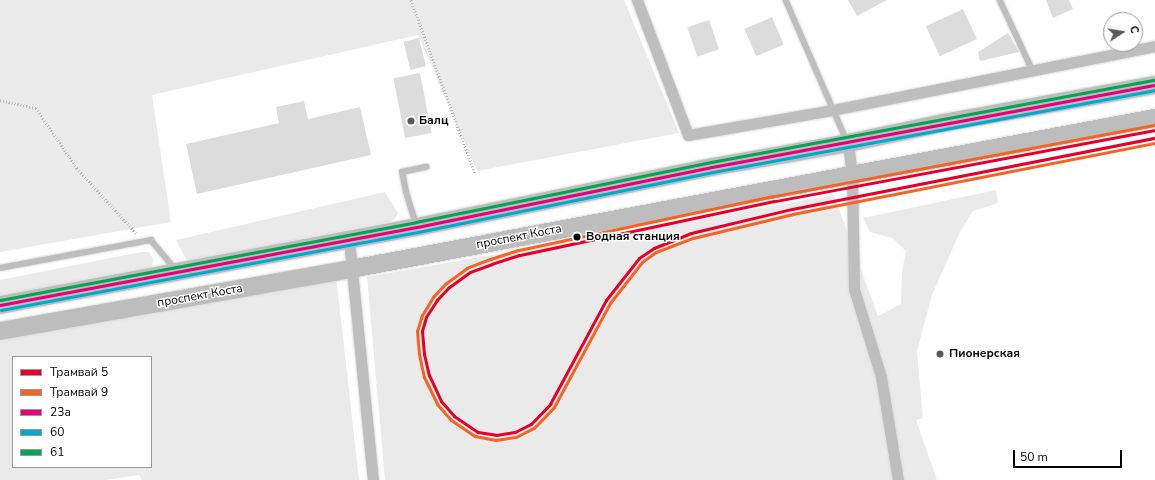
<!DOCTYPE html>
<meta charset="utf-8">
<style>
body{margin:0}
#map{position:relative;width:1155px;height:480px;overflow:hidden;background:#fff;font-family:"Nunito Sans",sans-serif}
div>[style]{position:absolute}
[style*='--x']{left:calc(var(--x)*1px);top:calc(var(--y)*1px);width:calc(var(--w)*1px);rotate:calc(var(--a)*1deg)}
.green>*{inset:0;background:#eaeaea}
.building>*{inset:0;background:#dcdcdc;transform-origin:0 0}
.path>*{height:2.5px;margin-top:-1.25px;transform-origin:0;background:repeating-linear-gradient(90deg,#b8b8b8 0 1px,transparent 0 3px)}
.roads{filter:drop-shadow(0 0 1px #dbdbdb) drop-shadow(0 0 1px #dbdbdb)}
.service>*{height:5.5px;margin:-2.75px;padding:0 2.75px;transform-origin:2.75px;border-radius:2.75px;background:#bebebe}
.minor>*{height:11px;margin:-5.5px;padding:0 5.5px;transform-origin:5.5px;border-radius:5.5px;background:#bebebe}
.primary>*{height:18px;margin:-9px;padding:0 9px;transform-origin:9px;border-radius:9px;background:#bdbdbd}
.bus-1>*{height:3px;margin:-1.5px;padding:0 1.5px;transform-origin:1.5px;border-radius:1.5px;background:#e5007d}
.bus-2>*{height:3px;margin:-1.5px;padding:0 1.5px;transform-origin:1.5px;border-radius:1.5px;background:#00a9ce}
.bus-3>*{height:3px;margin:-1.5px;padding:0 1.5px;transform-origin:1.5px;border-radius:1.5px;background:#00a651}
.tram-1>*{height:3px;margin:-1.5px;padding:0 1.5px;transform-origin:1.5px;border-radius:1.5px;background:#e4002b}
.tram-2>*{height:3px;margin:-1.5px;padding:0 1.5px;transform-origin:1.5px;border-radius:1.5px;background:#f26522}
.dots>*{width:11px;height:11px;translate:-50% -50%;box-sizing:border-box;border:2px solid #fff;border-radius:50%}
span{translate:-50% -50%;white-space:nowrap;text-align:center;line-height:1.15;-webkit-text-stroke:3px #fff;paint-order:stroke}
.poi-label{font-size:12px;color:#000;font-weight:700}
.left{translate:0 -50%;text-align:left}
.street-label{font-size:12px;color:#000}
.stop-label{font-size:12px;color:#000;font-weight:700}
.legend{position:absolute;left:12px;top:356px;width:140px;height:112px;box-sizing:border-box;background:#fff;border:1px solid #999;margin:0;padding:5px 7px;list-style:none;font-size:12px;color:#000}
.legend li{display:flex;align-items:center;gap:8px;height:20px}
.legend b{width:20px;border:1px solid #999}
.north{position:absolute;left:1103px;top:12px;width:40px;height:40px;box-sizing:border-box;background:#fff;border:1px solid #999;border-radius:50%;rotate:78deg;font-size:11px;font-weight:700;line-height:16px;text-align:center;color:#000}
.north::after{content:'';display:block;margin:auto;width:14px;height:18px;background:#595959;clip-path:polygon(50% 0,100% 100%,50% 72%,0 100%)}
.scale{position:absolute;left:1013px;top:450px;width:109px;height:18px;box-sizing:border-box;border:2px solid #000;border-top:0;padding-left:5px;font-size:12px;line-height:14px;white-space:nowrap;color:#000;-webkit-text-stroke:3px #fff;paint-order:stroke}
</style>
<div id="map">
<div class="green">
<i style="clip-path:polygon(0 0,624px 0,679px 133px,477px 171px,418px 35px,152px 95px,171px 222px,0 252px)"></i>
<i style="clip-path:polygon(996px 190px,998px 203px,973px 211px,960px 232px,932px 295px,917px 351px,923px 418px,916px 420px,937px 480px,385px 480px,367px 277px,834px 195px,878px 316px,901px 304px,902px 272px,906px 251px,892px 238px,870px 232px,863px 218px)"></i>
<i style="clip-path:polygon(385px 192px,398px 213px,395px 219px,389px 222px,187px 261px,176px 240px)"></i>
<i style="clip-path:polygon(141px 252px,149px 252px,153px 259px,152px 266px,147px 268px,0 296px,0 280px)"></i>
<i style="clip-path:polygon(evenodd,336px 276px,359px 480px,142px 480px,139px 475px,106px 480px,0 480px,0 338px,336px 276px,13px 357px,151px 357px,151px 467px,13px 467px,13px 357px)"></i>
</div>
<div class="building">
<i style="clip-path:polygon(848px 0,887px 0,857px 16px)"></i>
<i style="clip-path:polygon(1046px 0,1069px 0,1073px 9px,1053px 18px)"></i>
<i style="left:963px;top:9px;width:33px;height:41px;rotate:65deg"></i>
<i style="left:772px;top:17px;width:30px;height:30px;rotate:67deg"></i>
<i style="left:709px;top:20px;width:31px;height:23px;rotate:71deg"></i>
<i style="clip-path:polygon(1008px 33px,1019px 52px,980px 61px,978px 52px)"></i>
<i style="left:419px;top:38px;width:29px;height:16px;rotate:76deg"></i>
<i style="left:420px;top:73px;width:61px;height:27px;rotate:79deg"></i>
<i style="clip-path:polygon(304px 101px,308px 119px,360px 107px,371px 155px,197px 194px,186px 144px,279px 123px,276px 107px)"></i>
</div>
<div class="path">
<i style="--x:411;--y:0;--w:184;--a:69.7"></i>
<i style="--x:0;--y:100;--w:37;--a:13"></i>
<i style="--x:36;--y:108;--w:73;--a:55.7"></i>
<i style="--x:77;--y:168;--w:88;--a:47.8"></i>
</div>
<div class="roads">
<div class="service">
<i style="--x:786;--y:0;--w:154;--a:66.6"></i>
<i style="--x:1000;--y:0;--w:76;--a:65.1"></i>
<i style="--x:416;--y:225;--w:34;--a:-107"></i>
<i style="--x:406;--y:192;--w:20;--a:-101"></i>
<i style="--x:402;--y:172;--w:25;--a:-12"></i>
<i style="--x:0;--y:268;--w:154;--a:-10.5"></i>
<i style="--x:151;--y:240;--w:38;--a:50"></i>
</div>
<div class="minor">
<i style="--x:637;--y:0;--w:144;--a:69.3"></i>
<i style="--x:688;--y:135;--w:146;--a:-9.8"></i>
<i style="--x:832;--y:110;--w:329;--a:-11.2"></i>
<i style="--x:848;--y:143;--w:32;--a:83"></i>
<i style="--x:852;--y:175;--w:114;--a:89"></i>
<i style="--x:854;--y:289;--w:92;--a:72.9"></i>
<i style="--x:881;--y:377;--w:104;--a:80.6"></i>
<i style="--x:349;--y:240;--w:241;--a:84.3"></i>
</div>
<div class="primary">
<i style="--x:0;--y:305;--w:424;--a:-10.6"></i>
<i style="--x:417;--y:227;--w:301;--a:-11.5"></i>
<i style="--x:712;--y:167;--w:138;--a:-10"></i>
<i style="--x:848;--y:143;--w:97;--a:-11.9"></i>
<i style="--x:943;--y:123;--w:215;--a:-10.2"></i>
<i style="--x:0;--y:331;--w:356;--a:-10"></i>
<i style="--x:351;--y:269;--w:818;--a:-10.64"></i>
</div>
</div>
<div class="bus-1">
<i style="--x:0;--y:305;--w:424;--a:-10.6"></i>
<i style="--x:417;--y:227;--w:301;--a:-11.5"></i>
<i style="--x:712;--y:167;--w:451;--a:-10.5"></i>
</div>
<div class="bus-2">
<i style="--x:1;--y:310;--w:424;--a:-10.6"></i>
<i style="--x:418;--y:232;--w:301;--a:-11.5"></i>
<i style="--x:713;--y:172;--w:450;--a:-10.5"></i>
</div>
<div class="bus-3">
<i style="--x:0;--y:300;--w:423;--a:-10.6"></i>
<i style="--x:416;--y:222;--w:301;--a:-11.5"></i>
<i style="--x:711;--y:162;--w:451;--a:-10.5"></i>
</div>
<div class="tram-1">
<i style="--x:1155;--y:130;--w:388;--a:169.4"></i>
<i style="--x:774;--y:201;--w:261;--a:168"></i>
<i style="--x:519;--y:255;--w:28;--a:162"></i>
<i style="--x:492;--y:264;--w:23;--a:160"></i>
<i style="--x:470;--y:272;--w:26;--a:144"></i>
<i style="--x:449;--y:287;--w:18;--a:133"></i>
<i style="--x:437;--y:300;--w:20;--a:123"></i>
<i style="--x:426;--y:317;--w:15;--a:106"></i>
<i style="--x:422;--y:331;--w:23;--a:85"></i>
<i style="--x:424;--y:354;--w:22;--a:77"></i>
<i style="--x:429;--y:375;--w:29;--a:65"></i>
<i style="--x:441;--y:401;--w:20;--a:49"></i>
<i style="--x:454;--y:416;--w:29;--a:34"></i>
<i style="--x:478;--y:432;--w:18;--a:9"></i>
<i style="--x:496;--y:435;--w:19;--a:-9"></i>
<i style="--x:515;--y:432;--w:18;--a:-27"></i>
<i style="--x:531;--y:424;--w:28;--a:-46"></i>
<i style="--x:550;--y:404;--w:118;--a:-61.7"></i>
<i style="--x:606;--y:300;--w:53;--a:-51.8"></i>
<i style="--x:639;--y:258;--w:18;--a:-34"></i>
<i style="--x:654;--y:248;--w:40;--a:-22"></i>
<i style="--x:691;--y:233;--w:104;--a:-13.4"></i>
<i style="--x:792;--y:209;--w:370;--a:-11.1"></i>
</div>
<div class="tram-2">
<i style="--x:1154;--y:125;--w:388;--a:169.4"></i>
<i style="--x:773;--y:196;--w:261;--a:168"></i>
<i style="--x:518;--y:250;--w:29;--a:162"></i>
<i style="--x:490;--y:259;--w:25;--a:159"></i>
<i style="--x:467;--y:268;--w:26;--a:144"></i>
<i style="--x:446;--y:283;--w:19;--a:133"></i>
<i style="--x:433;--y:297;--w:21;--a:121"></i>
<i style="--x:422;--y:315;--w:17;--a:107"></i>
<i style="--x:417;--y:331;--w:23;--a:85"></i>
<i style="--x:419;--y:354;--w:24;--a:78"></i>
<i style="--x:424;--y:377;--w:30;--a:64"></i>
<i style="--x:437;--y:404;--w:21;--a:49"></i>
<i style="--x:451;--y:420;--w:29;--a:34"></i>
<i style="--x:475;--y:436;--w:21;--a:11"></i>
<i style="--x:496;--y:440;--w:20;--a:-9"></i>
<i style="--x:516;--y:437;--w:20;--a:-27"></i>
<i style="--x:534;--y:428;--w:29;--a:-46"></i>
<i style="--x:554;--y:407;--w:118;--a:-61.7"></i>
<i style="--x:610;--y:303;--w:52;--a:-52"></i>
<i style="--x:642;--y:262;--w:17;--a:-36"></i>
<i style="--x:656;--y:252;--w:40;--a:-21"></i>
<i style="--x:693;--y:238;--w:103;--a:-13.5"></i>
<i style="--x:793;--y:214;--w:369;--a:-11.1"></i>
</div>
<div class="dots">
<i style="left:411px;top:121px;background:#595959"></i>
<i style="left:577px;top:237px;background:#000"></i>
<i style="left:940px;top:354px;background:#595959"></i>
</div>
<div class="poi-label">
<span class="left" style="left:419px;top:121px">Балц</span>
<span class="left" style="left:949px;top:354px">Пионерская</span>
</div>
<div class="street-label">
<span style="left:519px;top:237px;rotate:-11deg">проспект Коста</span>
<span style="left:200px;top:296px;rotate:-10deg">проспект Коста</span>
</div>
<div class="stop-label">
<span class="left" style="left:586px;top:237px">Водная станция</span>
</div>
<ul class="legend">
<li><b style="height:5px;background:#e4002b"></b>Трамвай 5</li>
<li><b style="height:5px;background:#f26522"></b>Трамвай 9</li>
<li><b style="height:5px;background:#e5007d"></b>23a</li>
<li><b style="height:5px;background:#00a9ce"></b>60</li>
<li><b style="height:5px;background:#00a651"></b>61</li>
</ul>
<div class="north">С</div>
<div class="scale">50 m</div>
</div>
